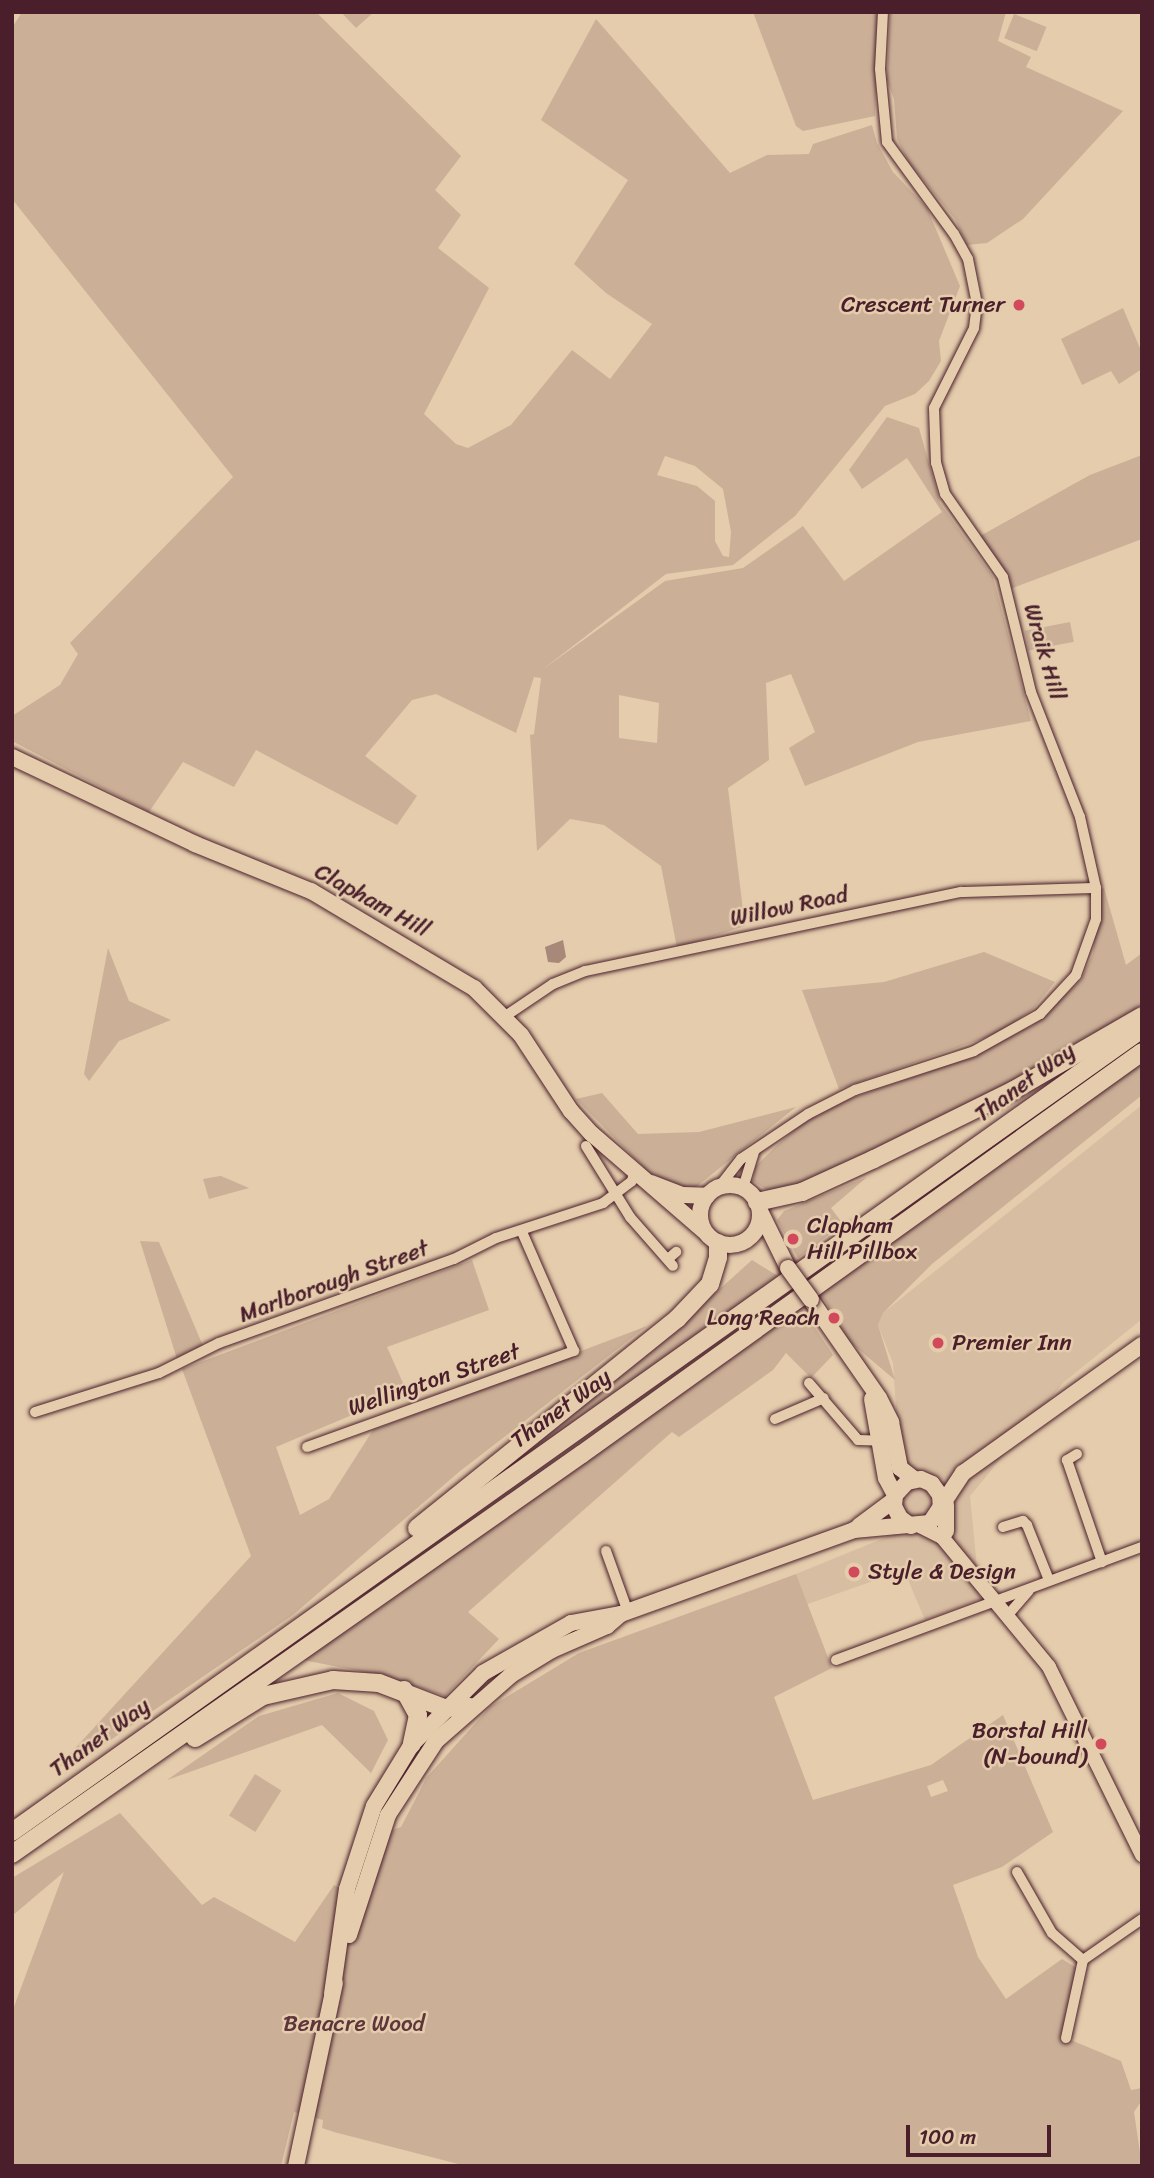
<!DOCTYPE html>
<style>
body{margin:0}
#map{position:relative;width:1154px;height:2178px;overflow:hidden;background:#e4ccac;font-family:Sriracha,sans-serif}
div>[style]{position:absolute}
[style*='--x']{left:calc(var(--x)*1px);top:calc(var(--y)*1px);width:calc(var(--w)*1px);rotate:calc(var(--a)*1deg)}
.built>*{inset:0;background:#d7bda1}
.green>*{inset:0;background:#cbb097;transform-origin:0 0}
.water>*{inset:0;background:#a88879}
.roads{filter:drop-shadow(0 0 2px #4a1f2b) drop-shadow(0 0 2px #4a1f2b)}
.minor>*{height:10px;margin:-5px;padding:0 5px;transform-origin:5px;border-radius:5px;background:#e4ccac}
.secondary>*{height:14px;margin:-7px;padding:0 7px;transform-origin:7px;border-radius:7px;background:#e4ccac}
.primary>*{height:16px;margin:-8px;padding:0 8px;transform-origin:8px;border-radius:8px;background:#e4ccac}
.primary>.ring{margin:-8px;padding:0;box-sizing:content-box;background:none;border:16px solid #e4ccac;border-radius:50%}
.trunk>*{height:18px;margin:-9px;padding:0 9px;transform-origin:9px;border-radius:9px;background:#e4ccac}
.bridges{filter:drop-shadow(0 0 2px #4a1f2b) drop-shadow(0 0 2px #4a1f2b)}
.primary-bridge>*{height:16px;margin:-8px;padding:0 8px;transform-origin:8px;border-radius:8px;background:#e4ccac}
.dots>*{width:19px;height:19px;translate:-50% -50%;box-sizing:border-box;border:4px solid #e4ccac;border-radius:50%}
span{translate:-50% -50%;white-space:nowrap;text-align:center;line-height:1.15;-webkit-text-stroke:5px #e4ccac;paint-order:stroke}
.poi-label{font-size:23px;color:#4a1f2b}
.right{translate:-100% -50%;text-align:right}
.left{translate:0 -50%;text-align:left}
.street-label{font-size:23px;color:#4a1f2b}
.park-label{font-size:23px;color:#5d353b}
.frame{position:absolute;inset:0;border:14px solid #4a1f2b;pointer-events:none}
.scale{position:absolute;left:906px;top:2125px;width:145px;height:32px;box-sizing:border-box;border:4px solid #4a1f2b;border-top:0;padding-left:9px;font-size:21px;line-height:24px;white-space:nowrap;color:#4a1f2b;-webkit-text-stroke:5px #e4ccac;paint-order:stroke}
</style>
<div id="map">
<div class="built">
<i style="clip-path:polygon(1142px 1105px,1142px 1319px,1064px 1382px,970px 1496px,980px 1599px,925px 1620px,904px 1570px,805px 1605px,796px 1574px,904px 1530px,893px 1363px,878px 1325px,883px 1313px)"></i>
</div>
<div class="green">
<i style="clip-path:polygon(evenodd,22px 12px,316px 12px,461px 156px,435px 190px,461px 215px,438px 248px,489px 288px,424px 414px,456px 444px,468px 448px,511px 425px,572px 350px,610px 379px,652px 324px,606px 293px,574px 264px,628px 180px,541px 120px,596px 19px,730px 173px,767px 155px,809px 154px,813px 144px,872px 125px,877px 143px,893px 172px,927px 208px,960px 286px,939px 341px,941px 361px,929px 381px,915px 394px,885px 406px,795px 516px,733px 565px,666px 574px,542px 670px,665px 581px,743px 568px,803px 526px,844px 581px,942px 512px,907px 458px,862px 489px,849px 470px,887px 417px,919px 428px,940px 503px,993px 577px,1031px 721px,918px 742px,805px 786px,789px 748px,815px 732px,791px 674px,766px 683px,769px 760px,728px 788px,745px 926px,677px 948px,661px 866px,604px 825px,570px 819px,537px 851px,530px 735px,534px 734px,541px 678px,534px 677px,516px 733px,436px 694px,412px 700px,365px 756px,417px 796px,397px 825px,256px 750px,234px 787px,183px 762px,149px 812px,12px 741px,12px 716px,60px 685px,78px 654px,70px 643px,233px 477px,12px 199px,12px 28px,22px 12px,665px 456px,695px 466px,723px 489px,731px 532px,729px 557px,723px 556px,715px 541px,715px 501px,697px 486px,657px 475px,665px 456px,22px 12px,619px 695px,659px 703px,657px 743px,619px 738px,619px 695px)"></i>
<i style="clip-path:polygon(341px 12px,374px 12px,356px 28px)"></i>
<i style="clip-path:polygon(753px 12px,879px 12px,875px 116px,803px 131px,796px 126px)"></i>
<i style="clip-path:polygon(890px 12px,1006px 12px,998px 41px,1031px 57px,1026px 67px,1123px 111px,1023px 219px,987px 243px,967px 245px,955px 219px,908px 161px,897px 139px,894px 99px,887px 80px)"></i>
<i style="left:1014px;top:14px;width:35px;height:26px;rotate:22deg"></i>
<i style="clip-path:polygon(1123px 308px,1142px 353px,1142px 369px,1119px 384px,1111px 371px,1082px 385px,1061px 339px)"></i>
<i style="clip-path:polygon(1142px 455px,1142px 539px,1010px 589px,1007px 575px,980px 536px,1090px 475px)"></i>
<i style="left:1070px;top:622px;width:20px;height:46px;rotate:79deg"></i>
<i style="clip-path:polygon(1104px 888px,1126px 965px,1142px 953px,1142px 1007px,1024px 1080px,786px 1190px,767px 1190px,753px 1181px,755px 1167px,774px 1148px,800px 1125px,843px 1101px,963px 1060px,1033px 1025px,1081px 980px,1093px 954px,1100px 890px)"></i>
<i style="clip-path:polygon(108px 948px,129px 1001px,171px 1020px,119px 1041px,89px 1081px,84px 1074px)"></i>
<i style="clip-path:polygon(984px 952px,1055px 982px,1033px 1009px,999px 1033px,839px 1089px,802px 990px,884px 982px)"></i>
<i style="clip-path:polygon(1142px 1062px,1142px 1095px,932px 1264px,883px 1313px,878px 1325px,895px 1380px,850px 1342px,820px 1293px)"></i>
<i style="clip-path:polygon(602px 1093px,638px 1134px,699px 1132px,796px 1107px,696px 1187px,679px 1188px,648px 1172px,576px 1099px)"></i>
<i style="clip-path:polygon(220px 1176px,221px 1176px,249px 1188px,209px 1199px,203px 1179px)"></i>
<i style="clip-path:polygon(867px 1177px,831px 1208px,843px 1224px,798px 1258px,777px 1220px,784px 1211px)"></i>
<i style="clip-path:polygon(140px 1241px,159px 1242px,203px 1346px,177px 1359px)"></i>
<i style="clip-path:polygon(472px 1260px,489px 1310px,387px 1347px,407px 1392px,276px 1447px,300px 1515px,329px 1499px,373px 1430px,647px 1326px,459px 1472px,293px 1615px,80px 1761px,58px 1767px,251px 1556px,182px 1369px)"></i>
<i style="clip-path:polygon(752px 1260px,778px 1276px,440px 1522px,501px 1467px,643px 1358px)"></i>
<i style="clip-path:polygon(801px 1307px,833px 1355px,811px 1378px,786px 1353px,773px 1370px,679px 1437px,672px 1432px,468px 1612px,499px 1639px,445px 1696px,385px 1676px,303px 1660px)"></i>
<i style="clip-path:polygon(evenodd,796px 1574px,832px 1668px,774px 1697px,813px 1800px,931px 1765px,1003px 1715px,1053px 1832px,1002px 1867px,953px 1885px,978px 1957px,1006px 1999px,1062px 1959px,1077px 1968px,1066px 2038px,1121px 2061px,1131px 2090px,1142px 2088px,1142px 2100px,1134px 2112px,1142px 2166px,466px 2166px,334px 2132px,322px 2128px,323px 2120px,294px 2112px,281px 2166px,12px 2166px,12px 2012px,64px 1872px,12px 1916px,12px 1878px,120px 1813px,202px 1905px,214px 1897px,295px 1942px,334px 1885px,368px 1904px,390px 1831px,401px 1827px,427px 1777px,490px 1707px,579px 1653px,796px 1574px,943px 1780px,948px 1791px,931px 1797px,927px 1786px,943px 1780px)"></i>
<i style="clip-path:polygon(338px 1693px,374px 1711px,388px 1740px,371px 1773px,322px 1725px,167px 1780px,259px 1716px)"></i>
<i style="left:255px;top:1774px;width:31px;height:49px;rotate:32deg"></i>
</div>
<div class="water">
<i style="clip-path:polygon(563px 940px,566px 957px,559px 963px,548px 962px,545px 947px)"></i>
</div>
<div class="roads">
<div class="minor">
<i style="--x:504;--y:1017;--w:59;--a:-34"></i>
<i style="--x:553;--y:984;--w:35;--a:-22"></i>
<i style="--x:585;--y:971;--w:384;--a:-11.9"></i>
<i style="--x:961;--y:892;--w:135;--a:-1.7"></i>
<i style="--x:586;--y:1146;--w:84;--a:58.2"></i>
<i style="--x:630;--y:1217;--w:65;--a:48.7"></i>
<i style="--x:719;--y:1187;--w:36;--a:-52"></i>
<i style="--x:741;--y:1159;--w:81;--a:-33.9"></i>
<i style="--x:808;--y:1114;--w:53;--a:-27.1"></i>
<i style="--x:855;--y:1090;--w:125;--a:-18.1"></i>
<i style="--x:974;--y:1051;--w:76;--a:-29.3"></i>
<i style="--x:1040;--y:1014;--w:53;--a:-47.3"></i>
<i style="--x:1076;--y:975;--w:59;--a:-70.3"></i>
<i style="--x:1096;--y:919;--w:31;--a:-90"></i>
<i style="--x:1096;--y:888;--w:73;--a:-102.7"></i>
<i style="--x:1080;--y:817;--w:134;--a:-111.4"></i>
<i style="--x:1031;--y:692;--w:118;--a:-103.7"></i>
<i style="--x:1003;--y:577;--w:101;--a:-124.9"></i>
<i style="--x:945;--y:494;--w:32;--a:-106"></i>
<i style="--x:936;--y:463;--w:55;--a:-92.1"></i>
<i style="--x:934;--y:408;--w:89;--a:-63.4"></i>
<i style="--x:974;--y:328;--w:24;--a:-83"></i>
<i style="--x:977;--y:304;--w:46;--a:-101.3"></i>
<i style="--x:968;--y:259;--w:29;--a:-119"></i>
<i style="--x:954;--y:234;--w:114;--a:-126.1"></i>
<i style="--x:887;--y:142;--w:73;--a:-95.5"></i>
<i style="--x:880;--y:69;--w:57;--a:-87"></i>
<i style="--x:743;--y:1188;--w:39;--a:-73"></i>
<i style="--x:668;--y:1259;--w:11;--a:-41"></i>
<i style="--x:809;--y:1383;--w:75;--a:49.3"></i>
<i style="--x:858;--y:1440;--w:24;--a:2"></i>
<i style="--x:35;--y:1412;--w:130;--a:-17.5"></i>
<i style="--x:159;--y:1373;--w:67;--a:-26.6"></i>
<i style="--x:219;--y:1343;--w:250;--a:-19.7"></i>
<i style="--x:454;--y:1259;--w:47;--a:-26.6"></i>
<i style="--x:496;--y:1238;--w:113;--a:-18.1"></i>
<i style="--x:603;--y:1203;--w:36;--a:-37"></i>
<i style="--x:632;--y:1181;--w:9;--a:-77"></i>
<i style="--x:775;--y:1419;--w:53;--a:-23.2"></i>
<i style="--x:307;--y:1447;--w:284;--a:-19.8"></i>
<i style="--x:574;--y:1351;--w:130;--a:-113.6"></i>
<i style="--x:1077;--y:1454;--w:12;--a:149"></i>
<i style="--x:1067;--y:1460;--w:108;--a:71.1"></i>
<i style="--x:1003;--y:1527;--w:21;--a:-17"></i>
<i style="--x:1023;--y:1521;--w:6;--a:45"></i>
<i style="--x:1027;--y:1525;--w:59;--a:68.2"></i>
<i style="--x:606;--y:1551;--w:65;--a:70.2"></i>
<i style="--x:1007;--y:1616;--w:33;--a:-49"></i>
<i style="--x:836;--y:1660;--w:326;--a:-20.3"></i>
<i style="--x:1017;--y:1872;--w:70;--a:60.2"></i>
<i style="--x:1052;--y:1933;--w:41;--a:41.1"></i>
<i style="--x:1083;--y:1960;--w:72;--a:-34.8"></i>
<i style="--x:1066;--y:2038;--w:80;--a:-77.7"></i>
</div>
<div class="secondary">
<i style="--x:920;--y:1526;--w:25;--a:27"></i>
<i style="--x:942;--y:1537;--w:168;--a:50.5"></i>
<i style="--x:1049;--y:1667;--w:210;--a:63.7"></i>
</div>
<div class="primary">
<i style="--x:12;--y:757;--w:203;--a:25.4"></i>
<i style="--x:195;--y:844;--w:125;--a:22.1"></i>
<i style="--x:311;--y:891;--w:190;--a:30.8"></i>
<i style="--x:474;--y:988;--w:66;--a:45"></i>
<i style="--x:521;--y:1035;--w:91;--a:56.7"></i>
<i style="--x:571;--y:1111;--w:31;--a:48"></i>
<i style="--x:592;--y:1134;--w:147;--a:40.9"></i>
<i style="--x:651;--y:1183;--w:34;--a:21"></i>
<i style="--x:683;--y:1195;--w:24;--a:2"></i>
<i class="ring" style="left:700px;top:1185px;width:44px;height:44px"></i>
<i style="--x:761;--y:1213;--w:61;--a:63.9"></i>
<i style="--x:811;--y:1300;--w:119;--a:55.2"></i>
<i style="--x:879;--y:1398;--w:27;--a:63"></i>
<i style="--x:891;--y:1422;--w:47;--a:78.9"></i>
<i style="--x:900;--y:1468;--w:18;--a:38"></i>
<i style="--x:872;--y:1399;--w:80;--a:80"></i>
<i style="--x:886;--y:1478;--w:19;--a:62"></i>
<i style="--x:946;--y:1505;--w:26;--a:90"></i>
<i style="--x:859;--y:1526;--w:44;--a:-36.6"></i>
<i style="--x:911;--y:1526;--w:14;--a:-144"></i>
<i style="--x:900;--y:1518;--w:13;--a:-117"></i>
<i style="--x:894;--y:1506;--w:11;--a:-85"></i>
<i style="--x:895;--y:1495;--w:18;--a:-47"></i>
<i style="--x:907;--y:1482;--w:14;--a:-12"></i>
<i style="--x:921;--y:1479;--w:12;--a:24"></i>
<i style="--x:932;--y:1484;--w:14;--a:54"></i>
<i style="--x:940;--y:1495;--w:13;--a:86"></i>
<i style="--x:349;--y:1935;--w:126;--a:-72"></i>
<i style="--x:388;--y:1815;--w:88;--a:-57"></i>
<i style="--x:436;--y:1741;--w:100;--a:-41.3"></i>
<i style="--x:511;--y:1675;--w:48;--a:-31.4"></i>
<i style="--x:552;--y:1650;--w:60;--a:-23.6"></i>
<i style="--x:607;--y:1626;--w:18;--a:-41"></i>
<i style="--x:332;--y:1994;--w:106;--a:-81.9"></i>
<i style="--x:347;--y:1889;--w:87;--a:-72"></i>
<i style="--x:374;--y:1806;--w:73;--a:-58.5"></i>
<i style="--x:412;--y:1744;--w:100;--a:-45"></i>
<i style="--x:483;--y:1673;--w:101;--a:-29.6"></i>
<i style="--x:571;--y:1623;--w:51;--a:-10.2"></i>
<i style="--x:621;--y:1614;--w:248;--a:-19.8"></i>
<i style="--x:854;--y:1530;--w:76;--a:-5.3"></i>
<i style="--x:930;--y:1523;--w:60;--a:-56.6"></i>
<i style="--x:963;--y:1473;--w:220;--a:-35.6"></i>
<i style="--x:296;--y:2166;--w:187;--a:-78"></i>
</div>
<div class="trunk">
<i style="--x:757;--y:1202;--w:46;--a:-12.5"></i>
<i style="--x:802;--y:1192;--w:79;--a:-24.6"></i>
<i style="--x:874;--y:1159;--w:156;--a:-26.2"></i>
<i style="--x:1014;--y:1090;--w:148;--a:-30"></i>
<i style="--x:417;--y:1528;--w:334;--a:-38.8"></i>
<i style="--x:677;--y:1319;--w:48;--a:-46.7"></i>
<i style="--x:710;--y:1284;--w:28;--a:-73"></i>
<i style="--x:718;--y:1257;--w:14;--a:-90"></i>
<i style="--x:404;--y:1690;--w:29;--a:61"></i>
<i style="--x:418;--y:1715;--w:30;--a:102"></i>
<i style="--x:195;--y:1738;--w:80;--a:-31.7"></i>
<i style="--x:263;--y:1696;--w:72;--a:-12.9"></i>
<i style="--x:333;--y:1680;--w:46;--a:3.7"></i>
<i style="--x:379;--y:1683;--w:70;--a:21"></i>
<i style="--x:444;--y:1708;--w:26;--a:-2"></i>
<i style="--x:12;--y:1832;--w:1386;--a:-35.4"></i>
<i style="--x:12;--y:1854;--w:696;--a:-35.06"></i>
<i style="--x:582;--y:1454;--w:689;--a:-35.67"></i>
</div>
</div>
<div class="bridges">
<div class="primary-bridge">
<i style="--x:788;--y:1268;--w:39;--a:54"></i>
</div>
</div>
<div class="dots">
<i style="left:1019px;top:305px;background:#d1495b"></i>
<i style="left:793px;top:1239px;background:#d1495b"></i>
<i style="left:834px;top:1318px;background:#d1495b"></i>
<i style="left:938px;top:1343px;background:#d1495b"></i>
<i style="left:854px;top:1572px;background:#d1495b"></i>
<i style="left:1101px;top:1744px;background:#d1495b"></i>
</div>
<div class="poi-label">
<span class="right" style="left:1005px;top:305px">Crescent Turner</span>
<span class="left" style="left:807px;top:1239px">Clapham<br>Hill Pillbox</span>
<span class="right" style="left:820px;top:1318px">Long Reach</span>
<span class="left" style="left:952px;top:1343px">Premier Inn</span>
<span class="left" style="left:868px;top:1572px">Style &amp; Design</span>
<span class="right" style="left:1087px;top:1744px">Borstal Hill<br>(N-bound)</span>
</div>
<div class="street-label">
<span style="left:1044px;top:652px;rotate:74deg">Wraik Hill</span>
<span style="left:372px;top:901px;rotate:29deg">Clapham Hill</span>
<span style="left:789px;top:907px;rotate:-12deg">Willow Road</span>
<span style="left:1025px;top:1083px;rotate:-36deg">Thanet Way</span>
<span style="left:334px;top:1282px;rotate:-20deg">Marlborough Street</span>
<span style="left:434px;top:1380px;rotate:-19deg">Wellington Street</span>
<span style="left:561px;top:1409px;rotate:-36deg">Thanet Way</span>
<span style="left:100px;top:1738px;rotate:-36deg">Thanet Way</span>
</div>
<div class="park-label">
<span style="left:354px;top:2024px">Benacre Wood</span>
</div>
<div class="frame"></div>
<div class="scale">100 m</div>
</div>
